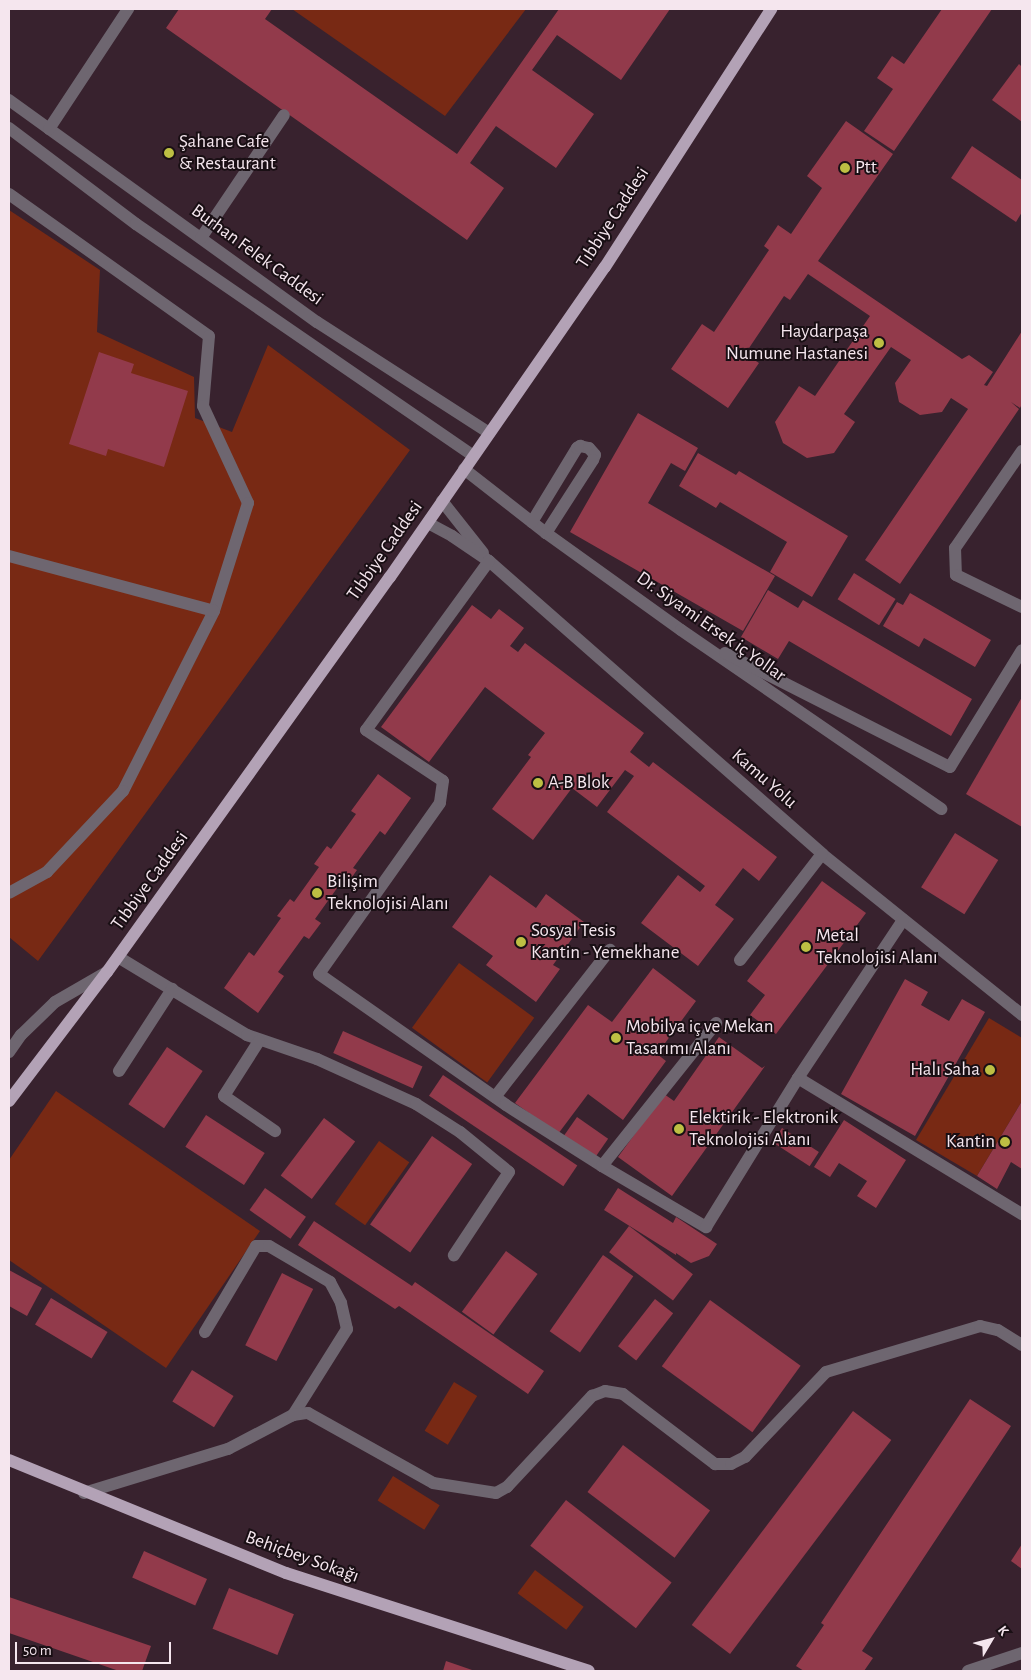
<!DOCTYPE html>
<meta charset="utf-8">
<style>
body{margin:0}
#map{position:relative;width:1031px;height:1680px;overflow:hidden;background:#38222e;font-family:"Alegreya Sans",sans-serif}
div>[style]{position:absolute}
[style*='--x']{left:calc(var(--x)*1px);top:calc(var(--y)*1px);width:calc(var(--w)*1px);rotate:calc(var(--a)*1deg)}
.green>*{inset:0;background:#782914;transform-origin:0 0}
.building>*{inset:0;background:#923a4b;transform-origin:0 0}
.minor>*{height:12px;margin:-6px;padding:0 6px;transform-origin:6px;border-radius:6px;background:#6e6670}
.major>*{height:12px;margin:-6px;padding:0 6px;transform-origin:6px;border-radius:6px;background:#b3a2b6}
.dots>*{width:14px;height:14px;translate:-50% -50%;box-sizing:border-box;border:2px solid #190f14;border-radius:50%}
span{translate:-50% -50%;white-space:nowrap;text-align:center;line-height:1.15;-webkit-text-stroke:4px #190f14;paint-order:stroke}
.poi-label{font-size:19px;color:#f5e6ee}
.left{translate:0 -50%;text-align:left}
.right{translate:-100% -50%;text-align:right}
.street-label{font-size:19px;color:#f5e6ee}
.frame{position:absolute;inset:0;border:10px solid #f5e6ee;pointer-events:none}
.north{position:absolute;left:966px;top:1615px;width:50px;height:50px;-webkit-text-stroke:4px #190f14;paint-order:stroke;rotate:53deg;font-size:14px;font-weight:700;line-height:20px;text-align:center;color:#f5e6ee}
.north::after{content:'';display:block;margin:auto;width:18px;height:22px;background:#f5e6ee;clip-path:polygon(50% 0,100% 100%,50% 72%,0 100%)}
.scale{position:absolute;left:15px;top:1642px;width:156px;height:22px;box-sizing:border-box;border:2px solid #f5e6ee;border-top:0;padding-left:6px;font-size:15px;line-height:18px;white-space:nowrap;color:#f5e6ee;-webkit-text-stroke:4px #190f14;paint-order:stroke}
</style>
<div id="map">
<div class="green">
<i style="clip-path:polygon(292px 9px,526px 9px,445px 116px)"></i>
<i style="clip-path:polygon(9px 210px,100px 270px,97px 332px,194px 377px,195px 418px,232px 432px,268px 345px,410px 450px,38px 961px,9px 937px)"></i>
<i style="left:459px;top:963px;width:93px;height:80px;rotate:36deg"></i>
<i style="clip-path:polygon(989px 1018px,1022px 1038px,1022px 1101px,977px 1176px,916px 1140px)"></i>
<i style="clip-path:polygon(56px 1091px,260px 1231px,166px 1368px,9px 1260px,9px 1160px)"></i>
<i style="left:379px;top:1141px;width:37px;height:77px;rotate:35deg"></i>
<i style="left:454px;top:1382px;width:27px;height:57px;rotate:31deg"></i>
<i style="left:393px;top:1476px;width:55px;height:29px;rotate:32deg"></i>
<i style="left:535px;top:1570px;width:61px;height:29px;rotate:37deg"></i>
</div>
<div class="building">
<i style="clip-path:polygon(179px 9px,272px 9px,265px 19px,457px 154px,559px 9px,670px 9px,621px 80px,557px 35px,532px 70px,594px 114px,556px 168px,496px 126px,470px 163px,504px 188px,467px 240px,166px 28px)"></i>
<i style="clip-path:polygon(942px 9px,992px 9px,894px 151px,864px 131px,893px 89px,877px 78px,892px 56px,904px 64px)"></i>
<i style="clip-path:polygon(1019px 64px,1022px 67px,1022px 122px,992px 100px)"></i>
<i style="clip-path:polygon(846px 121px,893px 154px,818px 261px,962px 359px,969px 355px,993px 372px,984px 385px,987px 386px,1022px 331px,1022px 404px,1020px 408px,1011px 402px,1019px 409px,900px 584px,865px 560px,968px 409px,951px 398px,942px 412px,920px 415px,899px 402px,895px 383px,911px 360px,891px 347px,844px 414px,855px 422px,834px 453px,807px 458px,783px 443px,775px 422px,799px 386px,815px 396px,870px 316px,808px 274px,790px 300px,784px 296px,745px 354px,759px 363px,728px 408px,671px 369px,702px 324px,714px 332px,769px 250px,764px 246px,778px 225px,791px 234px,822px 188px,807px 176px)"></i>
<i style="clip-path:polygon(972px 146px,1022px 180px,1022px 212px,1016px 222px,951px 178px)"></i>
<i style="clip-path:polygon(99px 352px,134px 364px,131px 373px,188px 391px,164px 467px,108px 449px,106px 456px,69px 444px)"></i>
<i style="clip-path:polygon(638px 413px,698px 448px,685px 471px,671px 463px,648px 503px,775px 576px,743px 631px,570px 532px)"></i>
<i style="clip-path:polygon(698px 453px,736px 475px,739px 471px,848px 536px,812px 597px,770px 572px,787px 542px,720px 502px,716px 508px,679px 486px)"></i>
<i style="left:854px;top:573px;width:49px;height:31px;rotate:32deg"></i>
<i style="clip-path:polygon(768px 590px,798px 608px,803px 600px,972px 699px,951px 736px,789px 641px,778px 659px,741px 637px)"></i>
<i style="clip-path:polygon(910px 593px,991px 640px,975px 667px,924px 638px,919px 647px,883px 626px,897px 602px,903px 605px)"></i>
<i style="clip-path:polygon(472px 605px,491px 619px,499px 609px,524px 628px,510px 646px,518px 652px,525px 643px,644px 733px,630px 752px,649px 767px,653px 762px,777px 857px,759px 881px,743px 868px,715px 905px,734px 919px,698px 966px,641px 923px,678px 875px,700px 892px,705px 886px,607px 812px,634px 776px,625px 770px,597px 807px,572px 788px,533px 840px,492px 809px,531px 757px,528px 755px,545px 733px,485px 687px,429px 762px,381px 727px)"></i>
<i style="clip-path:polygon(1022px 697px,1022px 827px,966px 794px)"></i>
<i style="clip-path:polygon(378px 774px,411px 798px,385px 835px,380px 831px,353px 868px,357px 870px,345px 887px,340px 884px,315px 919px,321px 923px,309px 939px,304px 936px,278px 972px,284px 976px,258px 1013px,224px 988px,249px 952px,254px 956px,281px 918px,277px 916px,290px 899px,294px 902px,319px 867px,314px 864px,327px 846px,331px 849px,356px 814px,351px 811px)"></i>
<i style="left:955px;top:833px;width:51px;height:64px;rotate:32deg"></i>
<i style="clip-path:polygon(490px 875px,536px 908px,546px 894px,584px 922px,553px 965px,560px 969px,536px 1002px,486px 965px,493px 956px,452px 927px)"></i>
<i style="clip-path:polygon(822px 881px,866px 913px,776px 1034px,750px 1015px,765px 995px,747px 981px)"></i>
<i style="clip-path:polygon(653px 968px,696px 1001px,657px 1054px,666px 1061px,623px 1120px,588px 1094px,558px 1134px,515px 1103px,588px 1005px,612px 1022px)"></i>
<i style="clip-path:polygon(905px 979px,928px 992px,921px 1005px,949px 1021px,962px 999px,985px 1012px,915px 1136px,841px 1094px)"></i>
<i style="left:343px;top:1031px;width:87px;height:24px;rotate:24deg"></i>
<i style="clip-path:polygon(719px 1037px,762px 1068px,765px 1066px,672px 1196px,618px 1157px,664px 1094px,674px 1101px)"></i>
<i style="left:167px;top:1047px;width:43px;height:69px;rotate:34deg"></i>
<i style="left:443px;top:1075px;width:162px;height:25px;rotate:34deg"></i>
<i style="clip-path:polygon(1022px 1101px,1022px 1169px,1011px 1162px,997px 1189px,977px 1176px)"></i>
<i style="left:206px;top:1115px;width:70px;height:38px;rotate:33deg"></i>
<i style="left:577px;top:1117px;width:38px;height:24px;rotate:35deg"></i>
<i style="left:324px;top:1118px;width:39px;height:72px;rotate:37deg"></i>
<i style="clip-path:polygon(844px 1120px,906px 1160px,876px 1208px,857px 1196px,867px 1181px,839px 1163px,830px 1177px,814px 1167px)"></i>
<i style="left:782px;top:1128px;width:44px;height:17px;rotate:33deg"></i>
<i style="left:432px;top:1136px;width:49px;height:108px;rotate:35deg"></i>
<i style="left:265px;top:1188px;width:50px;height:27px;rotate:35deg"></i>
<i style="clip-path:polygon(618px 1188px,673px 1223px,676px 1217px,717px 1244px,709px 1256px,691px 1263px,676px 1253px,676px 1255px,604px 1210px)"></i>
<i style="clip-path:polygon(314px 1221px,412px 1286px,415px 1282px,544px 1371px,528px 1394px,399px 1306px,395px 1309px,298px 1245px)"></i>
<i style="left:629px;top:1226px;width:80px;height:33px;rotate:37deg"></i>
<i style="left:506px;top:1251px;width:39px;height:75px;rotate:36deg"></i>
<i style="left:603px;top:1255px;width:37px;height:93px;rotate:35deg"></i>
<i style="clip-path:polygon(9px 1270px,42px 1288px,27px 1316px,9px 1306px)"></i>
<i style="left:282px;top:1273px;width:35px;height:81px;rotate:27deg"></i>
<i style="left:51px;top:1298px;width:66px;height:31px;rotate:31deg"></i>
<i style="left:655px;top:1299px;width:23px;height:60px;rotate:38deg"></i>
<i style="left:710px;top:1300px;width:112px;height:82px;rotate:36deg"></i>
<i style="left:192px;top:1370px;width:49px;height:37px;rotate:32deg"></i>
<i style="clip-path:polygon(970px 1399px,1011px 1426px,862px 1651px,873px 1658px,864px 1671px,804px 1671px,796px 1666px,824px 1625px,821px 1623px)"></i>
<i style="left:853px;top:1411px;width:48px;height:268px;rotate:37deg"></i>
<i style="left:623px;top:1445px;width:109px;height:59px;rotate:37deg"></i>
<i style="left:566px;top:1500px;width:134px;height:58px;rotate:38deg"></i>
<i style="clip-path:polygon(1022px 1544px,1022px 1569px,1011px 1561px)"></i>
<i style="left:144px;top:1551px;width:69px;height:29px;rotate:24deg"></i>
<i style="left:229px;top:1588px;width:70px;height:44px;rotate:22deg"></i>
<i style="clip-path:polygon(9px 1597px,151px 1646px,142px 1671px,119px 1671px,9px 1633px)"></i>
<i style="clip-path:polygon(446px 1661px,475px 1671px,443px 1671px)"></i>
</div>
<div class="minor">
<i style="--x:9;--y:100;--w:380;--a:35.8"></i>
<i style="--x:317;--y:322;--w:205;--a:32.8"></i>
<i style="--x:9;--y:128;--w:159;--a:37.1"></i>
<i style="--x:136;--y:224;--w:409;--a:34.5"></i>
<i style="--x:49;--y:129;--w:144;--a:-56.6"></i>
<i style="--x:9;--y:194;--w:245;--a:35.4"></i>
<i style="--x:209;--y:336;--w:70;--a:94.9"></i>
<i style="--x:203;--y:406;--w:107;--a:65.1"></i>
<i style="--x:248;--y:503;--w:113;--a:107.5"></i>
<i style="--x:214;--y:611;--w:202;--a:116.8"></i>
<i style="--x:123;--y:791;--w:111;--a:133.2"></i>
<i style="--x:47;--y:872;--w:43;--a:151.1"></i>
<i style="--x:201;--y:238;--w:148;--a:-56"></i>
<i style="--x:1022;--y:451;--w:118;--a:124.6"></i>
<i style="--x:955;--y:548;--w:27;--a:88"></i>
<i style="--x:956;--y:575;--w:73;--a:25.9"></i>
<i style="--x:464;--y:469;--w:104;--a:38"></i>
<i style="--x:546;--y:533;--w:166;--a:35.7"></i>
<i style="--x:681;--y:630;--w:316;--a:34.5"></i>
<i style="--x:442;--y:501;--w:66;--a:51.7"></i>
<i style="--x:532;--y:522;--w:87;--a:-58.7"></i>
<i style="--x:577;--y:448;--w:4;--a:-34"></i>
<i style="--x:580;--y:446;--w:9;--a:13"></i>
<i style="--x:589;--y:448;--w:9;--a:49"></i>
<i style="--x:595;--y:455;--w:5;--a:112"></i>
<i style="--x:593;--y:460;--w:87;--a:122.8"></i>
<i style="--x:428;--y:523;--w:27;--a:28"></i>
<i style="--x:452;--y:536;--w:45;--a:34"></i>
<i style="--x:489;--y:561;--w:444;--a:41.3"></i>
<i style="--x:822;--y:854;--w:257;--a:38.8"></i>
<i style="--x:9;--y:556;--w:212;--a:15"></i>
<i style="--x:489;--y:561;--w:209;--a:126"></i>
<i style="--x:366;--y:730;--w:92;--a:33.5"></i>
<i style="--x:443;--y:781;--w:22;--a:98"></i>
<i style="--x:440;--y:803;--w:209;--a:125.3"></i>
<i style="--x:319;--y:974;--w:228;--a:35"></i>
<i style="--x:506;--y:1105;--w:114;--a:32.4"></i>
<i style="--x:602;--y:1166;--w:121;--a:30.4"></i>
<i style="--x:706;--y:1227;--w:175;--a:-58.3"></i>
<i style="--x:798;--y:1078;--w:190;--a:-56.4"></i>
<i style="--x:725;--y:653;--w:252;--a:26.9"></i>
<i style="--x:950;--y:767;--w:137;--a:-58.4"></i>
<i style="--x:118;--y:957;--w:151;--a:31.2"></i>
<i style="--x:247;--y:1035;--w:74;--a:18.9"></i>
<i style="--x:317;--y:1059;--w:109;--a:24.4"></i>
<i style="--x:416;--y:1104;--w:52;--a:32.5"></i>
<i style="--x:460;--y:1132;--w:63;--a:39.2"></i>
<i style="--x:509;--y:1172;--w:100;--a:123.5"></i>
<i style="--x:740;--y:960;--w:134;--a:-52.3"></i>
<i style="--x:259;--y:1041;--w:65;--a:122.5"></i>
<i style="--x:224;--y:1096;--w:62;--a:34.5"></i>
<i style="--x:9;--y:1052;--w:21;--a:-55"></i>
<i style="--x:21;--y:1035;--w:47;--a:-44.1"></i>
<i style="--x:55;--y:1002;--w:60;--a:-30"></i>
<i style="--x:119;--y:1071;--w:98;--a:-57.1"></i>
<i style="--x:798;--y:1078;--w:262;--a:31.3"></i>
<i style="--x:495;--y:1097;--w:187;--a:-52"></i>
<i style="--x:602;--y:1166;--w:183;--a:-51.4"></i>
<i style="--x:205;--y:1332;--w:100;--a:-59.3"></i>
<i style="--x:256;--y:1246;--w:13;--a:0"></i>
<i style="--x:269;--y:1246;--w:71;--a:30.5"></i>
<i style="--x:330;--y:1282;--w:24;--a:62"></i>
<i style="--x:341;--y:1303;--w:27;--a:77"></i>
<i style="--x:347;--y:1329;--w:102;--a:122.1"></i>
<i style="--x:84;--y:1493;--w:151;--a:-17"></i>
<i style="--x:228;--y:1449;--w:73;--a:-27.6"></i>
<i style="--x:293;--y:1415;--w:15;--a:-8"></i>
<i style="--x:308;--y:1413;--w:143;--a:29.2"></i>
<i style="--x:433;--y:1483;--w:64;--a:9"></i>
<i style="--x:496;--y:1493;--w:13;--a:-29"></i>
<i style="--x:507;--y:1487;--w:125;--a:-47"></i>
<i style="--x:592;--y:1396;--w:14;--a:-21"></i>
<i style="--x:605;--y:1391;--w:18;--a:9"></i>
<i style="--x:623;--y:1394;--w:116;--a:37.3"></i>
<i style="--x:715;--y:1464;--w:16;--a:0"></i>
<i style="--x:731;--y:1464;--w:16;--a:-27"></i>
<i style="--x:745;--y:1457;--w:117;--a:-46.4"></i>
<i style="--x:826;--y:1372;--w:161;--a:-16.6"></i>
<i style="--x:980;--y:1326;--w:18;--a:13"></i>
<i style="--x:998;--y:1330;--w:28;--a:32"></i>
<i style="--x:968;--y:1671;--w:57;--a:-18.4"></i>
</div>
<div class="major">
<i style="--x:9;--y:1101;--w:162;--a:-52.8"></i>
<i style="--x:107;--y:972;--w:486;--a:-54.4"></i>
<i style="--x:390;--y:577;--w:377;--a:-55.3"></i>
<i style="--x:605;--y:267;--w:307;--a:-57.2"></i>
<i style="--x:9;--y:1460;--w:299;--a:22.2"></i>
<i style="--x:286;--y:1573;--w:318;--a:17.9"></i>
</div>
<div class="dots">
<i style="left:169px;top:153px;background:#bdbf43"></i>
<i style="left:845px;top:168px;background:#bdbf43"></i>
<i style="left:879px;top:343px;background:#bdbf43"></i>
<i style="left:538px;top:783px;background:#bdbf43"></i>
<i style="left:317px;top:893px;background:#bdbf43"></i>
<i style="left:521px;top:942px;background:#bdbf43"></i>
<i style="left:806px;top:947px;background:#bdbf43"></i>
<i style="left:616px;top:1038px;background:#bdbf43"></i>
<i style="left:990px;top:1070px;background:#bdbf43"></i>
<i style="left:679px;top:1129px;background:#bdbf43"></i>
<i style="left:1005px;top:1142px;background:#bdbf43"></i>
</div>
<div class="poi-label">
<span class="left" style="left:179px;top:153px">Şahane Cafe<br>&amp; Restaurant</span>
<span class="left" style="left:855px;top:168px">Ptt</span>
<span class="right" style="left:868px;top:343px">Haydarpaşa<br>Numune Hastanesi</span>
<span class="left" style="left:548px;top:783px">A-B Blok</span>
<span class="left" style="left:327px;top:893px">Bilişim<br>Teknolojisi Alanı</span>
<span class="left" style="left:531px;top:942px">Sosyal Tesis<br>Kantin - Yemekhane</span>
<span class="left" style="left:816px;top:947px">Metal<br>Teknolojisi Alanı</span>
<span class="left" style="left:626px;top:1038px">Mobilya iç ve Mekan<br>Tasarımı Alanı</span>
<span class="right" style="left:980px;top:1070px">Halı Saha</span>
<span class="left" style="left:689px;top:1129px">Elektirik - Elektronik<br>Teknolojisi Alanı</span>
<span class="right" style="left:995px;top:1142px">Kantin</span>
</div>
<div class="street-label">
<span style="left:613px;top:218px;rotate:-57deg">Tıbbiye Caddesi</span>
<span style="left:257px;top:255px;rotate:36deg">Burhan Felek Caddesi</span>
<span style="left:385px;top:551px;rotate:-55deg">Tıbbiye Caddesi</span>
<span style="left:711px;top:627px;rotate:35deg">Dr. Siyami Ersek iç Yollar</span>
<span style="left:764px;top:779px;rotate:41deg">Kamu Yolu</span>
<span style="left:150px;top:881px;rotate:-54deg">Tıbbiye Caddesi</span>
<span style="left:302px;top:1557px;rotate:20deg">Behiçbey Sokağı</span>
</div>
<div class="frame"></div>
<div class="north">K</div>
<div class="scale">50 m</div>
</div>
